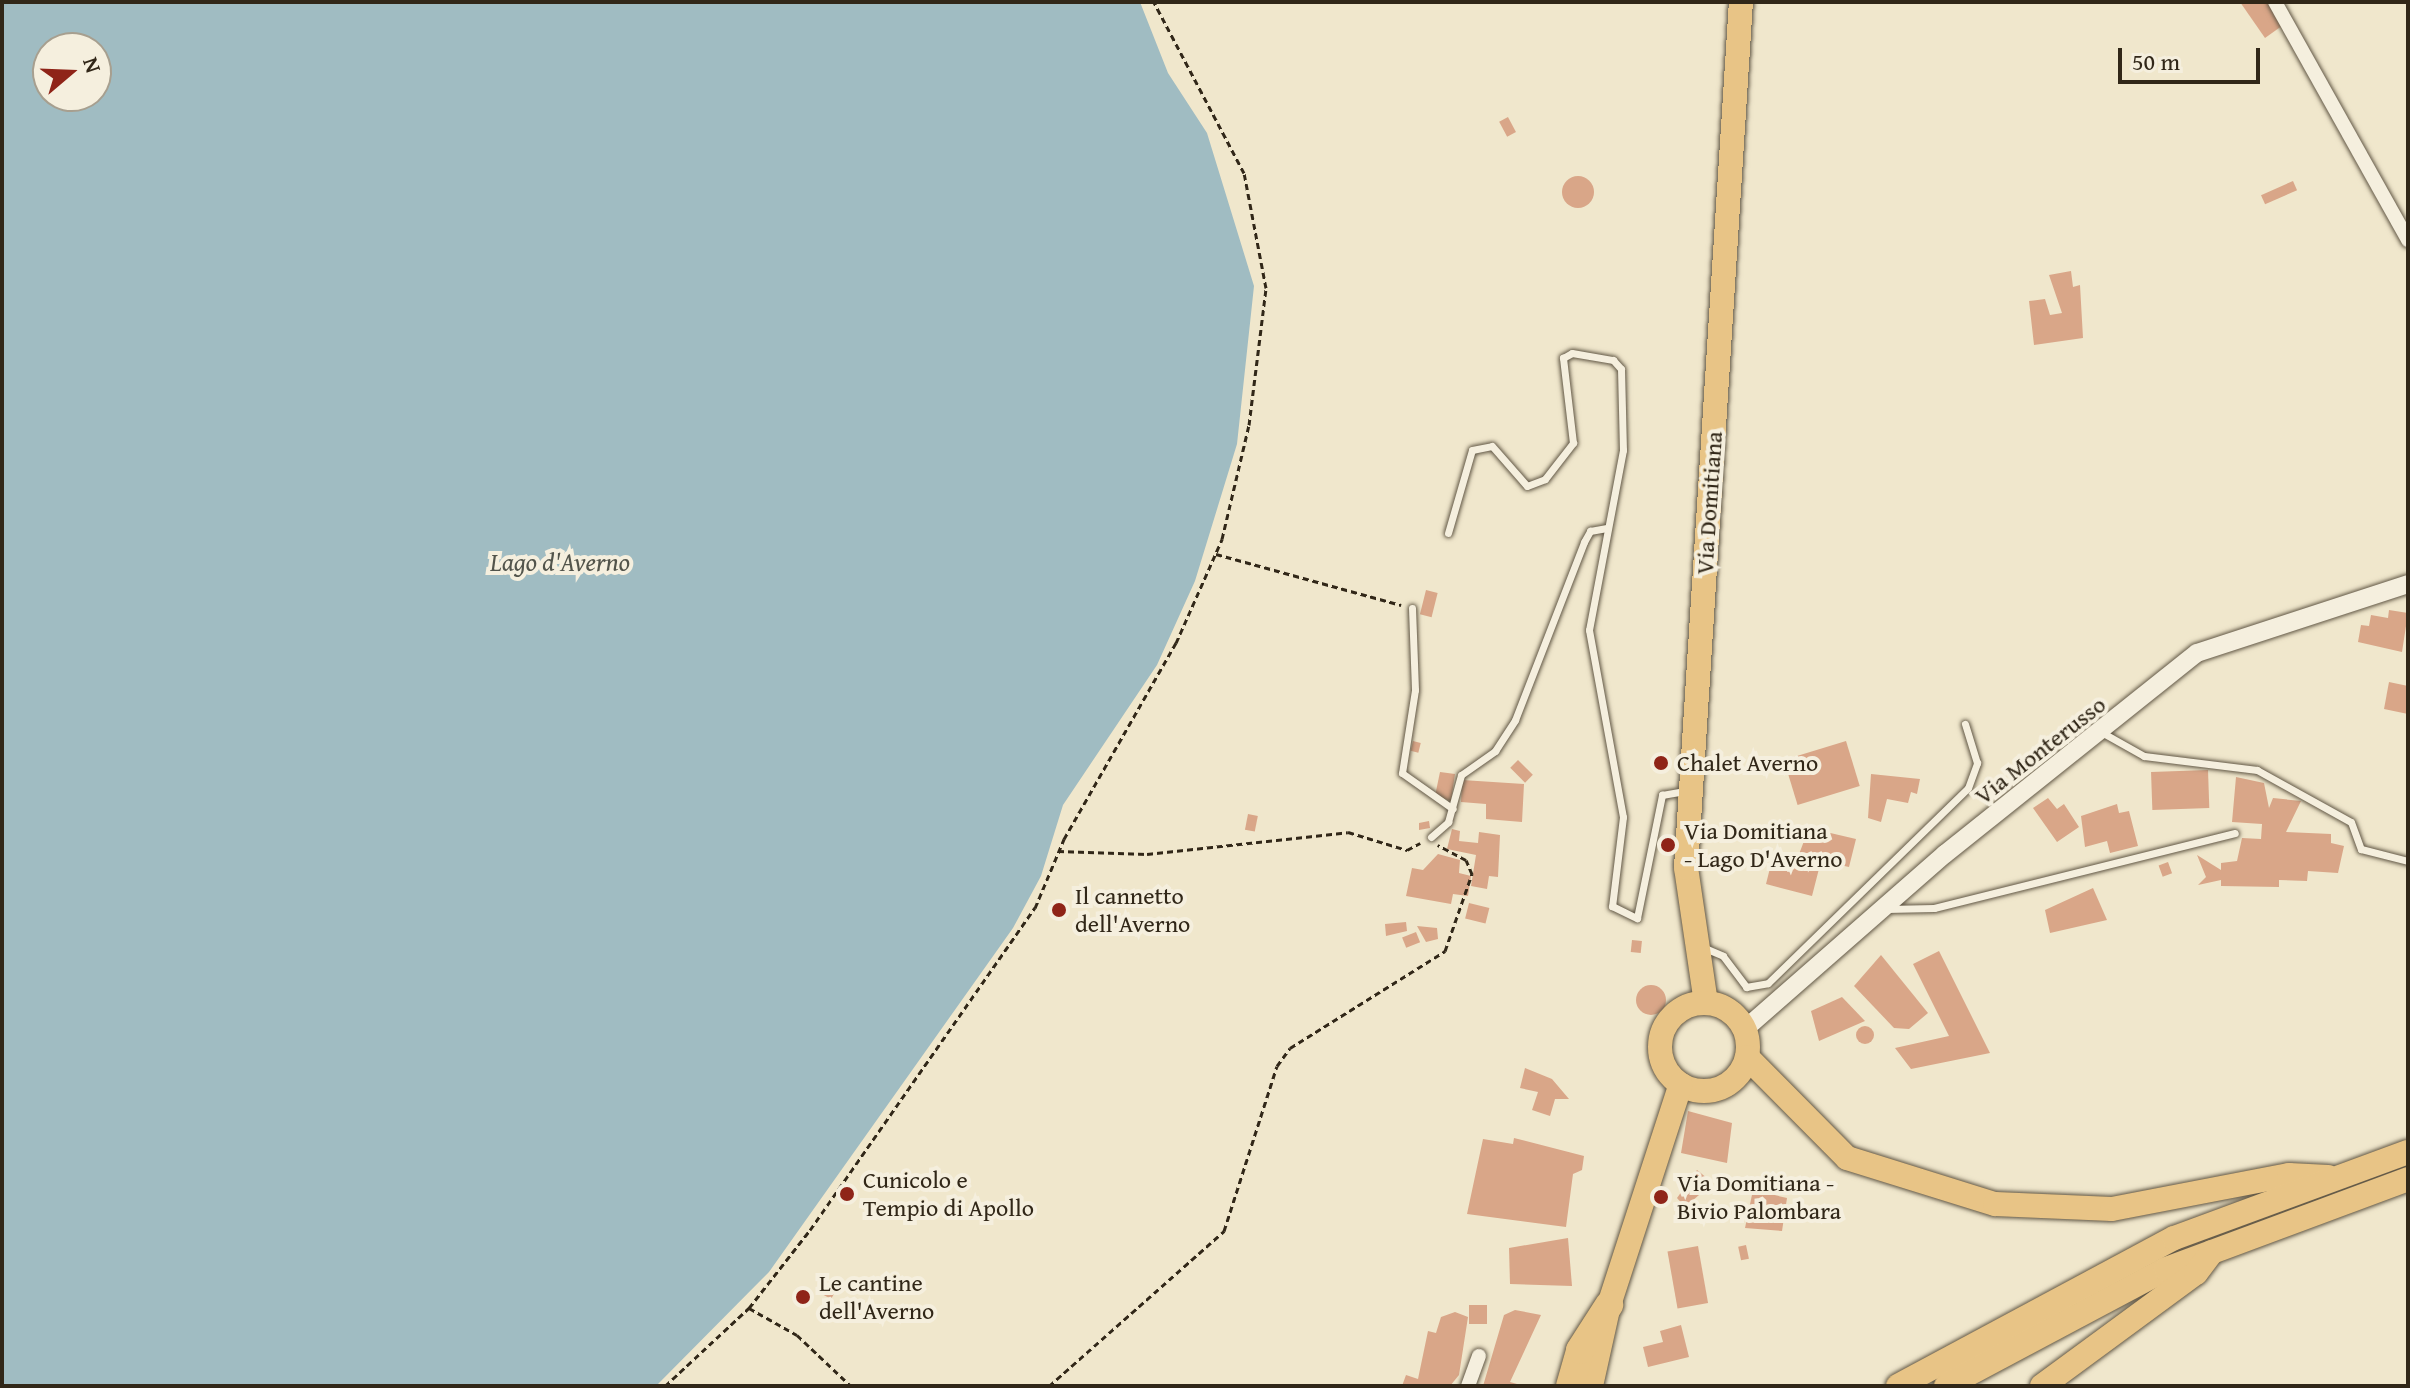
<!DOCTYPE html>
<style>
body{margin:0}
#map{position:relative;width:2410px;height:1388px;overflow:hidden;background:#f0e7cc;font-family:"Gentium Book Plus",serif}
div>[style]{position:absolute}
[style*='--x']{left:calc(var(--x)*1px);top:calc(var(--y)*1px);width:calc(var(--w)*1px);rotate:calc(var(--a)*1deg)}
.water>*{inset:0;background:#a0bcc2}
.building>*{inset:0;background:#d9a688;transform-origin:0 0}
.round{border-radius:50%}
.path>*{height:3px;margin-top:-1.5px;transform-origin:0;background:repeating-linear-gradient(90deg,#312718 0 6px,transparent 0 10px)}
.roads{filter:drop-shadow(0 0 2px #615745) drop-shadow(0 0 2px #615745)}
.service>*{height:7px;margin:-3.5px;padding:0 3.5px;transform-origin:3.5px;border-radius:3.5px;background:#f5efde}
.minor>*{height:14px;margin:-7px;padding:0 7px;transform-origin:7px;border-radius:7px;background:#f5efde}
.tertiary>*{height:18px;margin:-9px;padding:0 9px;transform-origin:9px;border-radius:9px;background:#f5efde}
.primary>*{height:24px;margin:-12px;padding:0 12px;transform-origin:12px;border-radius:12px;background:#e8c486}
.primary>.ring{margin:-12px;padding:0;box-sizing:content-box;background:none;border:24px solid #e8c486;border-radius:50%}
.trunk>*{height:24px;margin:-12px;padding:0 12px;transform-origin:12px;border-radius:12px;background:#e8c486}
.motorway>*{height:28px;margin:-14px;padding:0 14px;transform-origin:14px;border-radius:14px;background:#e8c486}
.dots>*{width:22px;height:22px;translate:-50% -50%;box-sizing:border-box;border:4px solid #f5efde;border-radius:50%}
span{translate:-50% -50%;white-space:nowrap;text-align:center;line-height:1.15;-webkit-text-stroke:8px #f5efde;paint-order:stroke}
.street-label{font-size:24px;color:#312718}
.poi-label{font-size:24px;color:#312718}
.left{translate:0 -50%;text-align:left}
.water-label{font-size:26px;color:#52544b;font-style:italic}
.frame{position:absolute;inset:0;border:4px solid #312718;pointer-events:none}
.north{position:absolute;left:32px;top:32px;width:80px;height:80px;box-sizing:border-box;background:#f5efde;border:2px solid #a79f8f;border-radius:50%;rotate:71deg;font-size:22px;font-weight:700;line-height:32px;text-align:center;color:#312718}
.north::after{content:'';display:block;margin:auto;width:28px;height:36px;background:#8f2418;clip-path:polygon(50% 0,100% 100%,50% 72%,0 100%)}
.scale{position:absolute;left:2118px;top:48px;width:142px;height:36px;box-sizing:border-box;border:4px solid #312718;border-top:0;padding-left:10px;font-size:24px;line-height:28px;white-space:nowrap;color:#312718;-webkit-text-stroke:6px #f5efde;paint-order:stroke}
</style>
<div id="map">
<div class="water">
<i style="clip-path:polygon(evenodd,2px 2px,1140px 2px,1168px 73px,1207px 133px,1254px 286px,1237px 444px,1195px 581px,1157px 665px,1063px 805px,1041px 876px,1013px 928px,769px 1272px,656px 1386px,2px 1386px,2px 2px,48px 48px,96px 48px,96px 96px,48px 96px,48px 48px)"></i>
</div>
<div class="building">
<i style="clip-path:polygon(2240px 2px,2271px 2px,2286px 23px,2265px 38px)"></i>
<i style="left:1508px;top:117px;width:17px;height:10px;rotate:62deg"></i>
<i class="round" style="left:1562px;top:176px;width:32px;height:32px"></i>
<i style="left:2293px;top:181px;width:10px;height:35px;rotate:66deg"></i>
<i style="clip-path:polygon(2071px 271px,2073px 287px,2080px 285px,2083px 338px,2034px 345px,2029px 301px,2045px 299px,2050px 315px,2062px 313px,2049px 275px)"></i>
<i style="left:1426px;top:590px;width:12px;height:25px;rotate:14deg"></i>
<i style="clip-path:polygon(2389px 610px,2408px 613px,2402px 652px,2358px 642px,2361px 625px,2369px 626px,2371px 615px,2388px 618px)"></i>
<i style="clip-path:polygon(2389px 682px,2408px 686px,2408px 714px,2384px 709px)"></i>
<i style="left:1413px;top:741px;width:8px;height:10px;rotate:14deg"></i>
<i style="left:1846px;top:741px;width:47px;height:65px;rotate:73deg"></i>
<i style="left:1518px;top:760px;width:21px;height:11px;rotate:45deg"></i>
<i style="left:2208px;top:770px;width:38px;height:57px;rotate:88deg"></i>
<i style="clip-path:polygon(1440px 772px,1455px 774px,1451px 801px,1435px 796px)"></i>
<i style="clip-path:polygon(1871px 774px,1920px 779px,1917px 794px,1911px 792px,1908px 803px,1887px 799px,1881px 822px,1868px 818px)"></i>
<i style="clip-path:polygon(2236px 777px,2264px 783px,2269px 808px,2273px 798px,2301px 801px,2286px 832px,2331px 834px,2331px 843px,2344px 846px,2338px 873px,2308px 871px,2307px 881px,2279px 880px,2279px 887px,2221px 886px,2221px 880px,2198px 885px,2206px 877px,2197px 855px,2221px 870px,2221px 863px,2237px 861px,2242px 838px,2261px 839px,2262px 824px,2232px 822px)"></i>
<i style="clip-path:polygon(1462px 780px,1524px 784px,1522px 822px,1486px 819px,1486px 804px,1461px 802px)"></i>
<i style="clip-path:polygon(2048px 798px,2057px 809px,2064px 804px,2079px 827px,2057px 842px,2033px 808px)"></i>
<i style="clip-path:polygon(2117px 804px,2119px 813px,2129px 811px,2138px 846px,2110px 853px,2107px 841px,2085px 847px,2081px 816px)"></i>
<i style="left:1248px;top:814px;width:10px;height:16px;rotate:11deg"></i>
<i style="clip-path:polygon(1429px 821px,1430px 828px,1419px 830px,1419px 823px)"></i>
<i style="clip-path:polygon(1809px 828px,1856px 839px,1849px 867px,1821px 861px,1812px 896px,1766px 884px,1773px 856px,1796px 862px)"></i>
<i style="clip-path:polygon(1452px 829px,1460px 831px,1459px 841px,1478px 843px,1479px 832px,1500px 835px,1498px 877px,1489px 876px,1487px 889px,1471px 886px,1476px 855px,1447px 849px)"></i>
<i style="clip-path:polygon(1438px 854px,1460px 860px,1459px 873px,1471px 876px,1468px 896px,1453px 894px,1451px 904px,1406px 896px,1412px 868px,1423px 870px)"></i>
<i style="left:2168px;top:862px;width:12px;height:10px;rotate:70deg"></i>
<i style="clip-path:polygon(2093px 888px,2107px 920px,2050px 933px,2045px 910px)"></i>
<i style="left:1469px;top:903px;width:21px;height:16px;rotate:14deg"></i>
<i style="clip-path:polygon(1406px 922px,1407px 931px,1386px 936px,1385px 924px)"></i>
<i style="clip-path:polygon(1417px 926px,1437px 928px,1438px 939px,1426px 942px)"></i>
<i style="left:1416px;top:932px;width:11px;height:15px;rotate:68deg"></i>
<i style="left:1632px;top:940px;width:10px;height:12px;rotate:6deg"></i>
<i style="clip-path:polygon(1939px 951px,1990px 1053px,1911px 1069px,1895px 1048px,1949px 1036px,1913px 964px)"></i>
<i style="clip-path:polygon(1881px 955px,1928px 1013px,1909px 1029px,1894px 1028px,1854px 986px)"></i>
<i class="round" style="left:1636px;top:985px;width:30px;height:30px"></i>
<i style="clip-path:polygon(1842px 997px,1865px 1021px,1819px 1041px,1811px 1011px)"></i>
<i class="round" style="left:1856px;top:1026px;width:18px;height:18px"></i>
<i style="clip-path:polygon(1525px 1068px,1552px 1079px,1569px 1099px,1555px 1099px,1550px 1116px,1532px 1110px,1538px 1092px,1520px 1088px)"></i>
<i style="clip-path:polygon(1688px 1111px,1732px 1123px,1727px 1163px,1681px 1153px)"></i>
<i style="clip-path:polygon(1514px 1138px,1584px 1156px,1582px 1170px,1573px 1174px,1566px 1227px,1467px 1214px,1483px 1139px,1513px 1144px)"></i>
<i style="clip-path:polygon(1697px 1170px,1713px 1183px,1685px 1207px,1677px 1198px)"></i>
<i style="clip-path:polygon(1753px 1190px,1787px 1198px,1782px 1231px,1745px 1228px)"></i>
<i style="clip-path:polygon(1568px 1238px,1572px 1286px,1510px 1284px,1509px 1248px)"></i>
<i style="left:1746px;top:1245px;width:14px;height:8px;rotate:78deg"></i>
<i style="left:1698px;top:1246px;width:58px;height:31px;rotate:80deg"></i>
<i style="clip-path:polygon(824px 1287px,834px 1294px,831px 1299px,820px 1293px)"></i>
<i style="left:1469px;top:1305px;width:18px;height:19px"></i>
<i style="clip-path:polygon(1515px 1310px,1541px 1315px,1510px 1382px,1524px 1386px,1483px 1386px,1504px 1315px)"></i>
<i style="clip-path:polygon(1455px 1312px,1468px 1317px,1459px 1375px,1450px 1386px,1402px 1386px,1406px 1375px,1418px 1379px,1428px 1331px,1436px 1333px,1441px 1317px)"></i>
<i style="clip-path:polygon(1681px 1325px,1689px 1357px,1648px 1367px,1643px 1347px,1663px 1342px,1660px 1331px)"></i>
</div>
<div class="path">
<i style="--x:1216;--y:554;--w:192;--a:15.4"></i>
<i style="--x:1058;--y:851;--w:89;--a:1.9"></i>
<i style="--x:1147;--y:854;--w:202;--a:-6.2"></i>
<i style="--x:1348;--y:832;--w:62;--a:17"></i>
<i style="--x:1407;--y:850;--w:15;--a:-28"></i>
<i style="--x:749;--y:1308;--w:55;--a:29.4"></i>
<i style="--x:797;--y:1335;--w:74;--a:43.4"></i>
<i style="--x:665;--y:1386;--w:115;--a:-42.9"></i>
<i style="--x:749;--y:1308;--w:99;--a:-52"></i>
<i style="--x:810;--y:1230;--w:393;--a:-55.1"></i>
<i style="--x:1035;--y:908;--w:75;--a:-67.2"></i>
<i style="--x:1064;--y:839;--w:226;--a:-60.3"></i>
<i style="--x:1176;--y:643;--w:114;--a:-66.1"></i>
<i style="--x:1222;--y:539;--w:117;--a:-76.7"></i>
<i style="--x:1249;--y:425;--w:138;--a:-82.9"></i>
<i style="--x:1266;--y:288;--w:117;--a:-100.8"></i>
<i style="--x:1244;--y:173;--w:193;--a:-117.8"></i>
<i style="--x:1049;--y:1386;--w:234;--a:-41.5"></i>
<i style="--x:1224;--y:1231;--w:173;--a:-72.2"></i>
<i style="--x:1277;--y:1066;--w:22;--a:-54"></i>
<i style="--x:1290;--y:1048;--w:183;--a:-32"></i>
<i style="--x:1445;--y:951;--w:82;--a:-70.7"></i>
<i style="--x:1472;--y:874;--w:15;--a:-113"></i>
<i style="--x:1466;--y:860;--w:32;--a:-152"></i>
</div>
<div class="roads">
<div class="service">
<i style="--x:1448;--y:533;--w:86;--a:-73.9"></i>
<i style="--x:1472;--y:450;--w:20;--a:-11"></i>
<i style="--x:1492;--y:446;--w:53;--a:48.8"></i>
<i style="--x:1527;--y:486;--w:19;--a:-21"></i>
<i style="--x:1545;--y:479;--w:46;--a:-52.1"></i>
<i style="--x:1573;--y:443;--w:86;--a:-96.7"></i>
<i style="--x:1563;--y:358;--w:10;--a:-29"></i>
<i style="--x:1572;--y:353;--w:42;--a:9.7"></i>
<i style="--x:1613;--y:360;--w:12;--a:48"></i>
<i style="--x:1621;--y:369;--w:81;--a:88.6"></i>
<i style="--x:1623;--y:450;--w:183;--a:100.7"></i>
<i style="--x:1589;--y:630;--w:190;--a:79.7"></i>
<i style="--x:1623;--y:817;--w:90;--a:97"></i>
<i style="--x:1612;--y:906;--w:28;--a:26"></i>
<i style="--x:1637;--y:918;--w:126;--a:-78.5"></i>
<i style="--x:1662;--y:795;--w:23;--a:-10"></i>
<i style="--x:1412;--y:608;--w:82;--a:87.9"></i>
<i style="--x:1415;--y:690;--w:84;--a:98.9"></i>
<i style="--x:1402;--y:773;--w:62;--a:35.2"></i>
<i style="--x:2103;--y:733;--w:47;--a:29.3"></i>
<i style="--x:2144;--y:756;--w:114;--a:7.1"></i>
<i style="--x:2257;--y:770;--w:107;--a:29"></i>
<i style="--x:2351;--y:822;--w:29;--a:70"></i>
<i style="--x:2361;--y:849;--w:49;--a:14.3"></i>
<i style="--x:1431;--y:837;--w:23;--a:-41"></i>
<i style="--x:1448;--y:822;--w:49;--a:-74.5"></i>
<i style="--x:1461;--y:775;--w:42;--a:-35.2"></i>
<i style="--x:1495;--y:751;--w:37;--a:-57"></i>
<i style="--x:1515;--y:720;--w:191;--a:-68.8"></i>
<i style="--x:1584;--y:542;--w:13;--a:-61"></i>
<i style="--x:1590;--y:531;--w:17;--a:-10"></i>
<i style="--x:1886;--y:909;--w:48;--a:-1.2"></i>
<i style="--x:1934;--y:908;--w:310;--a:-14"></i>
<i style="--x:1700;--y:946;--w:25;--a:23"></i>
<i style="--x:1723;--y:956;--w:39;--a:53"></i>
<i style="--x:1746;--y:987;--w:22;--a:-10"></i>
<i style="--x:1768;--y:983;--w:279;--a:-44.3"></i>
<i style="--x:1968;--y:788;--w:27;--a:-70"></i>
<i style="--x:1977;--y:763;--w:41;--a:-107.1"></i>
</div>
<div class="minor">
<i style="--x:2275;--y:2;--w:273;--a:60.8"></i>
<i style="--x:1468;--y:1386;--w:32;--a:-70"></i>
</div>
<div class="tertiary">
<i style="--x:1745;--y:1029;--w:266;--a:-41.2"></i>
<i style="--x:1945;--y:854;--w:322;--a:-38.6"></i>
<i style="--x:2197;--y:653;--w:222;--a:-18.1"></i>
</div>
<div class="primary">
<i style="--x:1706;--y:1003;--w:136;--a:-98.4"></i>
<i style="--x:1686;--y:868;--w:868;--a:-86.37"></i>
<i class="ring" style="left:1660px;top:1003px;width:64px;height:64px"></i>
<i style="--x:1591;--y:1386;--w:83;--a:-77.5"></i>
<i style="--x:1609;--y:1305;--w:232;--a:-72"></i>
</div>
<div class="trunk">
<i style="--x:1747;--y:1057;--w:142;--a:45.3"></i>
<i style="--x:1847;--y:1158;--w:155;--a:17.3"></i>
<i style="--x:1995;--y:1204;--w:117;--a:2.4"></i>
<i style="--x:2112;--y:1209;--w:180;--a:-10.9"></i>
<i style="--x:2289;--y:1175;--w:39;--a:3"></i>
<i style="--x:1898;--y:1386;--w:313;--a:-28.2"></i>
<i style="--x:2174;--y:1238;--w:249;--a:-20.2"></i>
<i style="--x:1946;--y:1386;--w:249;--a:-28"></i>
<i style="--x:2166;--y:1269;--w:258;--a:-20.4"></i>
<i style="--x:2042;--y:1386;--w:191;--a:-36.3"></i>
<i style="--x:2196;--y:1273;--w:26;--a:-53"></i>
</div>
<div class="motorway">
<i style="--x:1570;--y:1386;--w:37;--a:-74"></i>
<i style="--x:1580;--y:1350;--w:54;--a:-57.2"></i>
</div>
</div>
<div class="dots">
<i style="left:1661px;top:763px;background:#8f2418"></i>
<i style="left:1668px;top:845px;background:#8f2418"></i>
<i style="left:1059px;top:910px;background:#8f2418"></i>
<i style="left:847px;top:1194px;background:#8f2418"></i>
<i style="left:1661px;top:1197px;background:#8f2418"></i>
<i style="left:803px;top:1297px;background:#8f2418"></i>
</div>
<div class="street-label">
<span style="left:1709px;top:503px;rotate:-86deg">Via Domitiana</span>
<span style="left:2040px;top:750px;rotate:-38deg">Via Monterusso</span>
</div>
<div class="poi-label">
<span class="left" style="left:1677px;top:763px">Chalet Averno</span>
<span class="left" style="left:1684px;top:845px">Via Domitiana<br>- Lago D'Averno</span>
<span class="left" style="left:1075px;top:910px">Il cannetto<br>dell'Averno</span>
<span class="left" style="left:863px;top:1194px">Cunicolo e<br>Tempio di Apollo</span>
<span class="left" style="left:1677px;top:1197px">Via Domitiana -<br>Bivio Palombara</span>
<span class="left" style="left:819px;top:1297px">Le cantine<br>dell'Averno</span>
</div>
<div class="water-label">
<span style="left:560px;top:562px">Lago d'Averno</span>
</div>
<div class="frame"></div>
<div class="north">N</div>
<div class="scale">50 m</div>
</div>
